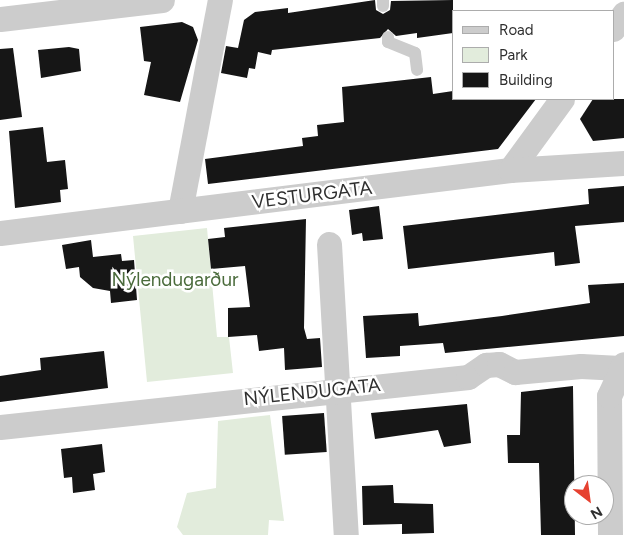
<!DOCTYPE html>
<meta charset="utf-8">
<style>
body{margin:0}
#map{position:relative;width:624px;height:535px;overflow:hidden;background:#fff;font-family:Figtree,sans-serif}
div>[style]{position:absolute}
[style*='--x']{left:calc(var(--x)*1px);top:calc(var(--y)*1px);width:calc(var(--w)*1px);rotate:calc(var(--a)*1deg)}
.green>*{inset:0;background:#e2ecdc}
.building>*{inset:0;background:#161616;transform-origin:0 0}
.lane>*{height:12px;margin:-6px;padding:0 6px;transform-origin:6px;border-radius:6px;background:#ccc}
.street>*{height:25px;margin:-12.5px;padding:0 12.5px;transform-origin:12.5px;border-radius:12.5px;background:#ccc}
span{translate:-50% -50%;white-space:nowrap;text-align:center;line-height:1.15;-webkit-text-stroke:5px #fff;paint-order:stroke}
.street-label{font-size:19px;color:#2f2f2f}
.park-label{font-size:19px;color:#4a6b3b}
.legend{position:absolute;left:452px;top:10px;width:162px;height:90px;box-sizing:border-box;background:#fff;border:1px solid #acacac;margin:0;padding:6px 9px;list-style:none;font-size:15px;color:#2f2f2f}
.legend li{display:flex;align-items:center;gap:10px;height:25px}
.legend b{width:25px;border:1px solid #acacac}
.north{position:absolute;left:564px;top:475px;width:50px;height:50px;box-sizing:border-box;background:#fff;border:1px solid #acacac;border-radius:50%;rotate:150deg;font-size:14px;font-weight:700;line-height:20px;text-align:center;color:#2f2f2f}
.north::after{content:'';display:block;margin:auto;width:18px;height:22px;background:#e64130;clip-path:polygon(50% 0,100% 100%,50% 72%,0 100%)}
</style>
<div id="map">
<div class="green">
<i style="clip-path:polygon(207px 228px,217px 337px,229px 337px,233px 373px,147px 382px,133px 236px)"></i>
<i style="clip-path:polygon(270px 415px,284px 521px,269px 520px,268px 535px,183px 535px,177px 527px,187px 493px,216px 488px,218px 421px)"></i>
</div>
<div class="building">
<i style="clip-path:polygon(375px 0,376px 10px,383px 14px,390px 10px,391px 1px,453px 0,453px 33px,417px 38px,417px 33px,396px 36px,388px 29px,380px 38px,272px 50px,271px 55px,258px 52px,255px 69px,249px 68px,247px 78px,221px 73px,226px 46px,238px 48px,244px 20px,255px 12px,288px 8px,288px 13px)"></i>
<i style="clip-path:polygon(182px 22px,193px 27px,198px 40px,180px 102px,144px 95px,151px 62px,144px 61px,140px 27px)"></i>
<i style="clip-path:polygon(69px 47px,79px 49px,81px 71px,41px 78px,38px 50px)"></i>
<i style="clip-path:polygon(13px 48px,22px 117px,0 120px,0 49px)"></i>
<i style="clip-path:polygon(431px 77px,433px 94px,453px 91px,453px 99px,536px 99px,498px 149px,208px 184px,205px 159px,303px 146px,302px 138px,318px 136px,317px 125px,344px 122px,342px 87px)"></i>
<i style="clip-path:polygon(593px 99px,624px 99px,624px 138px,593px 141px,580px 119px)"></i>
<i style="clip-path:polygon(43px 127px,47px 162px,65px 160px,68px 189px,60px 190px,61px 202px,15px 208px,9px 131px)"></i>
<i style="clip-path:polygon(624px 186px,624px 222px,575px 226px,580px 263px,555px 266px,554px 252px,408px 269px,403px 226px,589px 204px,588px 189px)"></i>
<i style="clip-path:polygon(379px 206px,383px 239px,363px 241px,362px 233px,352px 235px,349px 210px)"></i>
<i style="clip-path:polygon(306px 219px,304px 328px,307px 339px,320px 338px,322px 367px,285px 370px,284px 348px,259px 351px,257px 335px,228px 337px,228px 308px,250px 307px,245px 266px,211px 269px,208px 239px,225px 237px,224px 228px)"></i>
<i style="clip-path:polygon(91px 240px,93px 257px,121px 254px,122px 261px,134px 260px,137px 300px,111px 303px,110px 291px,93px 288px,80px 277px,79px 267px,66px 269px,62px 245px)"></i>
<i style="clip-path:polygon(624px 283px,624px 336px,445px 353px,443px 343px,400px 346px,400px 356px,366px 358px,363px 316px,418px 313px,419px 326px,502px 316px,590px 303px,588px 285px)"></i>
<i style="clip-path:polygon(104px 351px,108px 388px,0 402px,0 376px,41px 370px,40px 358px)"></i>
<i style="clip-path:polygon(573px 386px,575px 535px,541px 535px,539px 463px,508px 463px,507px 435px,520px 435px,521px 392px)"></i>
<i style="clip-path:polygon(467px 404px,471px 443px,444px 447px,438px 430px,375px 439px,371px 413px)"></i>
<i style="left:324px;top:413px;width:39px;height:42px;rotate:86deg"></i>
<i style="clip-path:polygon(102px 444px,105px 472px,93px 474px,95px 490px,73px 493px,72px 477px,64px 478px,61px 449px)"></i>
<i style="clip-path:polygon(393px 485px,394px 503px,433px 504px,434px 533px,402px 534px,402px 524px,363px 525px,362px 486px)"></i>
</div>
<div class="lane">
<i style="--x:383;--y:0;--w:6;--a:90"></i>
<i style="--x:388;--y:37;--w:5;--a:90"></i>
<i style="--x:388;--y:42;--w:29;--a:22"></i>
<i style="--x:415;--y:53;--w:17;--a:83"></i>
</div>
<div class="street">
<i style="--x:0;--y:19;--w:163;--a:-6.7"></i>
<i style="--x:613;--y:29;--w:19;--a:-54"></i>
<i style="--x:510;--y:170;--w:88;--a:-53.8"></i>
<i style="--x:180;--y:211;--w:215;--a:-79.3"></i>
<i style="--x:0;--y:233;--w:514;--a:-7.04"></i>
<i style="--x:510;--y:170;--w:114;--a:-3.5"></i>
<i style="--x:329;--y:244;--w:291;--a:86.7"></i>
<i style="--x:0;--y:427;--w:471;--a:-6.1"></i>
<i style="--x:468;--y:377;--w:22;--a:-34"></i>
<i style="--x:486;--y:365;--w:13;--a:-4"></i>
<i style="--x:499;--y:364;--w:18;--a:27"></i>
<i style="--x:515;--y:372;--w:66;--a:-5.2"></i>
<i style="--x:581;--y:366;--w:39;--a:3"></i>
<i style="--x:610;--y:535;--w:139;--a:-90.4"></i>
<i style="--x:609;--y:396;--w:35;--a:-65"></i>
</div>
<div class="street-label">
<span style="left:312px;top:195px;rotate:-7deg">VESTURGATA</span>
<span style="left:312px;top:392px;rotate:-6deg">NÝLENDUGATA</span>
</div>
<div class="park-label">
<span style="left:175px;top:280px">Nýlendugarður</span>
</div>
<ul class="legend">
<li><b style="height:6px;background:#ccc"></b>Road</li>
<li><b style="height:14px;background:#e2ecdc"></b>Park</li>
<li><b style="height:14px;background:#161616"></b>Building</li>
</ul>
<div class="north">N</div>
</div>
